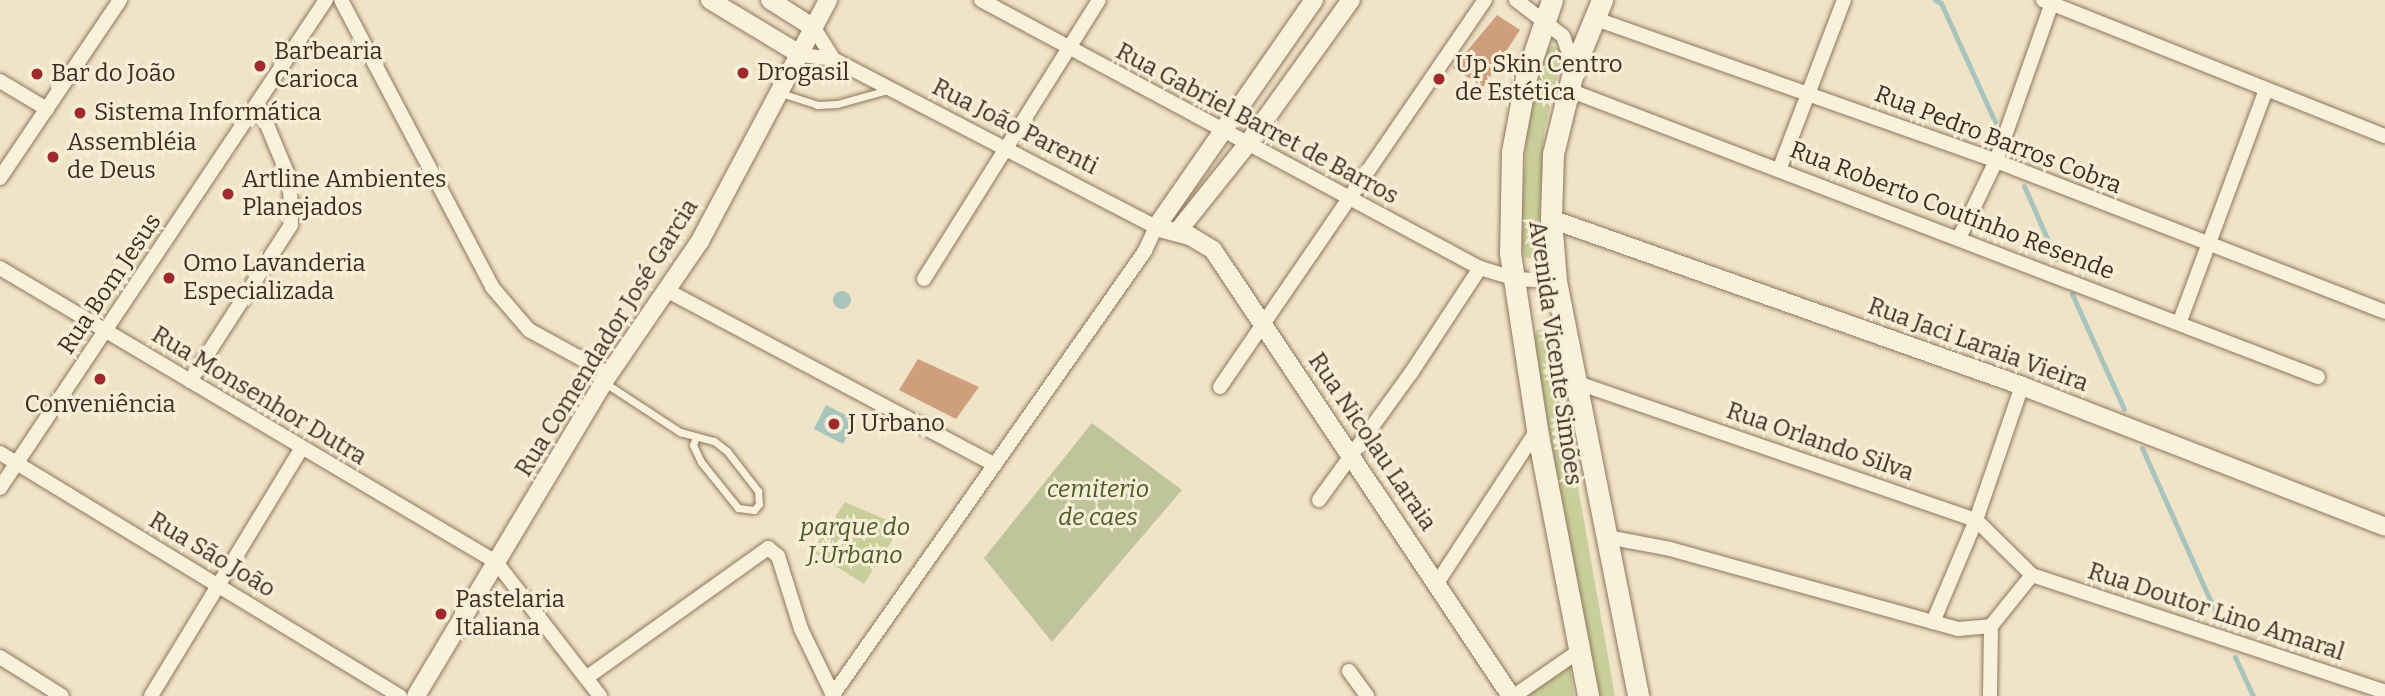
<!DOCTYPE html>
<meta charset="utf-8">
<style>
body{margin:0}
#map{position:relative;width:2385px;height:696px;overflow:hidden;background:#f0e4c8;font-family:Bitter,serif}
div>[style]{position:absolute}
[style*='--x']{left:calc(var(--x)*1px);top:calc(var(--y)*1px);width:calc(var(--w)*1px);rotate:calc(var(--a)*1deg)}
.green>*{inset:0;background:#c9cf9b}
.cemetery>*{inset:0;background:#bfc49a}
.water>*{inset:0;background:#a9c4bc;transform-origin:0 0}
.round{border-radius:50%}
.stream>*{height:5px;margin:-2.5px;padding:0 2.5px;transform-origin:2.5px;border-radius:2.5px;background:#a9c4bc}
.building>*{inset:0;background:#cf9f7d}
.roads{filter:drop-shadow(0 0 2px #8d765c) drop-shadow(0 0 2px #8d765c)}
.service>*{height:7px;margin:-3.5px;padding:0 3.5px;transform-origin:3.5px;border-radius:3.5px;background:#faf1dc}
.minor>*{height:14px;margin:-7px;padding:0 7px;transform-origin:7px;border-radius:7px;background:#faf1dc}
.tertiary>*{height:18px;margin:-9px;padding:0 9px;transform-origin:9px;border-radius:9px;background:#faf1dc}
.secondary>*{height:21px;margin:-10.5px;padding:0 10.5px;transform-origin:10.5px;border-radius:10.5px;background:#faf1dc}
.dots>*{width:19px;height:19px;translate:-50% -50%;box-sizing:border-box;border:4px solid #f7eed8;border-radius:50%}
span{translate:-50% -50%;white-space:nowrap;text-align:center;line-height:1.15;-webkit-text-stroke:6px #f7eed8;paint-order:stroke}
.poi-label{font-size:24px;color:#3d2e20}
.left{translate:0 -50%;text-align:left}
.street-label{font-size:24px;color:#3d2e20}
.park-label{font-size:24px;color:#4d5a26;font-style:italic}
</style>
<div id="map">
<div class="green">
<i style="clip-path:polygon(1552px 46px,1560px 49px,1562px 58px,1544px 132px,1538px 248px,1535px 258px,1525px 258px,1520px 238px,1527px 130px,1546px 50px)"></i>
<i style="clip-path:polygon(1545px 329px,1551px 335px,1615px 696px,1597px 696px,1533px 339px,1537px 330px)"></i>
<i style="clip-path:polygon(845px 502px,901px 526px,864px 584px,812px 551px)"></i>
<i style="clip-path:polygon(1570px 667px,1574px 696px,1526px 696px)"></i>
</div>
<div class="cemetery">
<i style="clip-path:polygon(1092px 423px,1182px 490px,1052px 642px,984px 558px)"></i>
</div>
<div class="water">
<i class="round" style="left:833px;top:291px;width:18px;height:18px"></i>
<i style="left:826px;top:405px;width:33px;height:27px;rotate:27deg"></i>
</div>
<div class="stream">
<i style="--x:1935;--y:0;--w:7;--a:27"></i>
<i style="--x:1941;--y:3;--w:131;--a:65.6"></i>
<i style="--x:2024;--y:186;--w:80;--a:66.3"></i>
<i style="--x:2072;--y:294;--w:126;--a:65.7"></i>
<i style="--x:2142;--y:448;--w:191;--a:65.9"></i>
<i style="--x:2235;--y:657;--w:43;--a:65.2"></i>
</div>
<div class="building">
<i style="clip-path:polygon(1497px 15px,1520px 30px,1483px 87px,1453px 68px)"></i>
<i style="clip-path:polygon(918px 359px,979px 387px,956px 419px,899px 390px)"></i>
</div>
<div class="roads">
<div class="service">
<i style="--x:781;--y:93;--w:38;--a:18"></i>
<i style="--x:817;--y:105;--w:20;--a:-3"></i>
<i style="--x:837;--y:104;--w:53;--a:-15.4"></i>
<i style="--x:605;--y:383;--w:90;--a:33.2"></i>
<i style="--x:680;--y:432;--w:35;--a:15"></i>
<i style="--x:714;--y:441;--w:16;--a:38"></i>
<i style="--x:727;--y:451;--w:51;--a:52.2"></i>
<i style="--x:758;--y:491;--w:13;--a:86"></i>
<i style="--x:759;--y:504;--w:8;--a:130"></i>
<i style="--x:754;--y:510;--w:16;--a:-173"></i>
<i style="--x:738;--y:508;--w:59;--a:-128.8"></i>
<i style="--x:701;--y:462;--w:19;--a:-115"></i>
<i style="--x:693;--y:445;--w:9;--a:-69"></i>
</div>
<div class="minor">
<i style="--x:341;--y:0;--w:324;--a:62.2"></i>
<i style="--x:492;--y:287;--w:57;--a:49.3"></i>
<i style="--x:529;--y:330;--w:91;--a:28.8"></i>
<i style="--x:981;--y:0;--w:566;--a:28.24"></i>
<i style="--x:1480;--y:268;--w:37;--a:17"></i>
<i style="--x:1515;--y:279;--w:41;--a:2.8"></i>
<i style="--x:1516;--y:0;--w:59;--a:37.5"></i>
<i style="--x:1563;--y:36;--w:34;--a:71"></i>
<i style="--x:2043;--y:0;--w:368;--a:21.7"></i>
<i style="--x:1593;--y:18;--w:428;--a:19.5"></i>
<i style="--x:1996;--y:161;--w:417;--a:21.2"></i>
<i style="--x:814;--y:28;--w:36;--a:58"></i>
<i style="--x:801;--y:55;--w:32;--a:7"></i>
<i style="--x:833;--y:59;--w:364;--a:27.5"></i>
<i style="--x:1156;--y:227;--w:26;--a:115"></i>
<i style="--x:1145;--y:251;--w:544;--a:125.12"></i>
<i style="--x:0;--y:81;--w:55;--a:30.8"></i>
<i style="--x:1569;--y:90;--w:802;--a:20.97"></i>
<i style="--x:1779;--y:170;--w:182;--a:-69.1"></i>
<i style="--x:0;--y:178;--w:215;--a:-56"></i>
<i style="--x:1960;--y:236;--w:83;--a:-64.4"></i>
<i style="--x:1996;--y:161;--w:171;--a:-70.5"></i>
<i style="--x:0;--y:268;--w:577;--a:30.66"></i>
<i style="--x:496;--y:562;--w:170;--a:52.2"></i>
<i style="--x:924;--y:279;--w:329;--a:-57.9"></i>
<i style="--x:668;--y:291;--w:370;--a:28"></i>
<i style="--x:2180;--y:321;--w:244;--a:-69.6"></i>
<i style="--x:190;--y:381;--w:186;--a:-57.1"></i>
<i style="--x:291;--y:225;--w:45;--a:-91.3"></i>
<i style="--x:290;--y:180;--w:83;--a:-112.6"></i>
<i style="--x:1575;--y:382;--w:424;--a:19"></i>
<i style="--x:1976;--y:520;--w:78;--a:44.5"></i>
<i style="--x:1220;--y:387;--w:469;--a:-55.6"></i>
<i style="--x:0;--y:453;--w:468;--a:31.3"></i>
<i style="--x:0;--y:488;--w:587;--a:-56.26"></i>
<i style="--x:1319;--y:500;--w:157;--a:-54.1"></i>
<i style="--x:1411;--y:373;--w:126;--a:-56.7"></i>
<i style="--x:1607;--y:537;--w:64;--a:10.8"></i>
<i style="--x:1670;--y:549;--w:299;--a:15.5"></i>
<i style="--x:1958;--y:629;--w:33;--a:-5"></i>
<i style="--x:1991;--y:626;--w:65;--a:-51.2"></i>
<i style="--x:2032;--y:575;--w:372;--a:18.3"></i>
<i style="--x:1437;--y:583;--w:183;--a:-56.8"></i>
<i style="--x:1933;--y:622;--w:111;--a:-67.1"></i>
<i style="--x:1976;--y:520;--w:142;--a:-71.1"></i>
<i style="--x:0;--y:657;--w:73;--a:32.2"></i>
<i style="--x:1349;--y:671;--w:31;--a:54"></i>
<i style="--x:586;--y:678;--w:224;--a:-35.5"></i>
<i style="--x:768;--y:548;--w:13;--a:39"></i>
<i style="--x:778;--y:556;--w:77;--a:72.5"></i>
<i style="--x:801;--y:629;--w:73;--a:64.1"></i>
<i style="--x:151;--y:696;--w:290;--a:-58.7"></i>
<i style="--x:1514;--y:696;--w:79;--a:-34.7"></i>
<i style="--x:1990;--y:696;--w:70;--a:-89.2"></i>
</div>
<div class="tertiary">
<i style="--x:710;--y:0;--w:106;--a:31.1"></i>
<i style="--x:770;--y:0;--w:52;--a:32.5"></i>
<i style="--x:1314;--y:0;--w:277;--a:124.8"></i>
<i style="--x:1156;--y:227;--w:35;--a:15"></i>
<i style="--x:1190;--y:236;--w:27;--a:31"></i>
<i style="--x:1213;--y:250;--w:536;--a:56.25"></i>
<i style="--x:1551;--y:219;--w:500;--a:19.5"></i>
<i style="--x:2022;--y:386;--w:389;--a:21.2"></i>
<i style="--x:1177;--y:232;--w:110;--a:-51.3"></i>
<i style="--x:1246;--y:146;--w:180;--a:-54.3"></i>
<i style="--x:416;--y:696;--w:375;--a:-59.1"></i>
<i style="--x:609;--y:374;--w:161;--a:-55.6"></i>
<i style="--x:700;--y:241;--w:273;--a:-62"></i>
</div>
<div class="secondary">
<i style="--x:1552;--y:0;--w:81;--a:108.7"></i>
<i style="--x:1526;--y:77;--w:76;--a:100.6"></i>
<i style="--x:1512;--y:152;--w:101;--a:91.1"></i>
<i style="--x:1510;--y:253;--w:179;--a:81.3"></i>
<i style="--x:1537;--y:430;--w:271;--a:79.1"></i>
<i style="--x:1602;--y:0;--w:74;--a:112.4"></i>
<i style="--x:1574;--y:68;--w:89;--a:103.7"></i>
<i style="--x:1553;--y:154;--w:65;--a:91.8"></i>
<i style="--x:1551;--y:219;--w:62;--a:85.4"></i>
<i style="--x:1556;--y:281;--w:423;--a:78.8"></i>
</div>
</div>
<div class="dots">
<i style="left:260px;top:66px;background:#9e2a2b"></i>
<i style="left:743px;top:73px;background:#9e2a2b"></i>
<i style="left:37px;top:74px;background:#9e2a2b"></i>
<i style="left:1439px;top:79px;background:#9e2a2b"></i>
<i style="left:80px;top:113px;background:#9e2a2b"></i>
<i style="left:53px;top:157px;background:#9e2a2b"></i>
<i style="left:228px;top:194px;background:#9e2a2b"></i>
<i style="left:169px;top:278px;background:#9e2a2b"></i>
<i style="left:100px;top:379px;background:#9e2a2b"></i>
<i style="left:834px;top:424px;background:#9e2a2b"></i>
<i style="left:441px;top:614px;background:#9e2a2b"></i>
</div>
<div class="poi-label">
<span class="left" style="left:274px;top:66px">Barbearia<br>Carioca</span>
<span class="left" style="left:1455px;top:79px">Up Skin Centro<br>de Estética</span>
<span class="left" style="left:757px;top:73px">Drogasil</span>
<span class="left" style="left:51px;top:74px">Bar do João</span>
<span class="left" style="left:94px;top:113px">Sistema Informática</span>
<span class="left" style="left:67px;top:157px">Assembléia<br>de Deus</span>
<span class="left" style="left:242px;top:194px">Artline Ambientes<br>Planejados</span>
<span class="left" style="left:183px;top:278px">Omo Lavanderia<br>Especializada</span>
<span style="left:100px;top:405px">Conveniência</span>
<span class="left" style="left:848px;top:424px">J Urbano</span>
<span class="left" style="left:455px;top:614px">Pastelaria<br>Italiana</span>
</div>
<div class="street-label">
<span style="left:1257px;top:124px;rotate:28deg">Rua Gabriel Barret de Barros</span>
<span style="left:1015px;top:127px;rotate:27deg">Rua João Parenti</span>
<span style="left:1998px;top:140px;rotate:21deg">Rua Pedro Barros Cobra</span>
<span style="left:1952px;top:211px;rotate:21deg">Rua Roberto Coutinho Resende</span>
<span style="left:110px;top:284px;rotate:-56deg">Rua Bom Jesus</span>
<span style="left:607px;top:338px;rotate:-58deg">Rua Comendador José Garcia</span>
<span style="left:1978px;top:345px;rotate:20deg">Rua Jaci Laraia Vieira</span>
<span style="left:1555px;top:353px;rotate:82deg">Avenida Vicente Simões</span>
<span style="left:259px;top:396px;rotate:31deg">Rua Monsenhor Dutra</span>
<span style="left:1372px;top:442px;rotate:56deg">Rua Nicolau Laraia</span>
<span style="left:1820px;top:442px;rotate:19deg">Rua Orlando Silva</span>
<span style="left:212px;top:555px;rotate:31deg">Rua São João</span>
<span style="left:2216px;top:612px;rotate:18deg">Rua Doutor Lino Amaral</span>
</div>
<div class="park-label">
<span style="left:1098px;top:504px">cemiterio<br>de caes</span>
<span style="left:855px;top:542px">parque do<br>J.Urbano</span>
</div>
</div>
